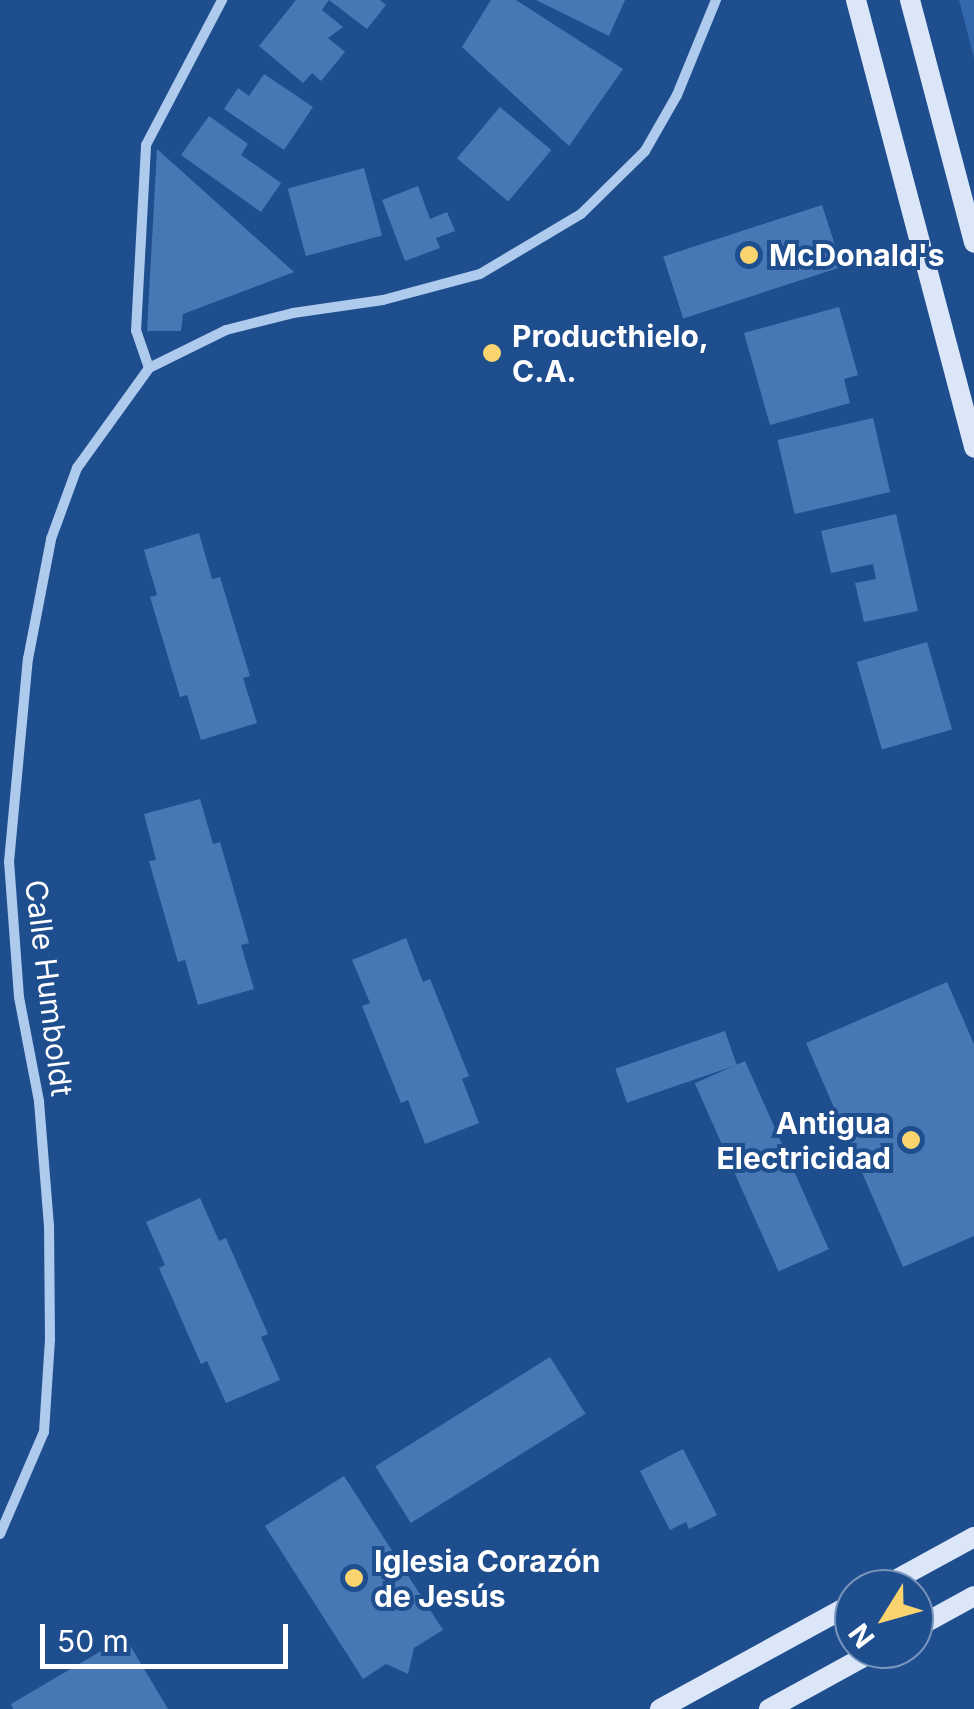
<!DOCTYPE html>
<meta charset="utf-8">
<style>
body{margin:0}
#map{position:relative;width:974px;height:1709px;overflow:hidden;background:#1f4e8f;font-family:Inter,sans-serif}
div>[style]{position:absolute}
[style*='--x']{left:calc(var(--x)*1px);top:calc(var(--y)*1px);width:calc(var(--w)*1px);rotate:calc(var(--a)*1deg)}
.green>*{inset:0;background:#3368ac}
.building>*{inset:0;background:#4877b6;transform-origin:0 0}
.street>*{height:10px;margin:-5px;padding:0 5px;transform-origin:5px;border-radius:5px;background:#aecaed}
.secondary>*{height:20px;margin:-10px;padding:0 10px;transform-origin:10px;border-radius:10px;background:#dbe7f9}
.dots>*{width:28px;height:28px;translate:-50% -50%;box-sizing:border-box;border:5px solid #1f4e8f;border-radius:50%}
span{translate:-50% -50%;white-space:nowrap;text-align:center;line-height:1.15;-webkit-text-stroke:8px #1f4e8f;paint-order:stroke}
.poi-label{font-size:30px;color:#fff;font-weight:700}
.left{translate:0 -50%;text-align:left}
.right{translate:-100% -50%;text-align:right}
.street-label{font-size:30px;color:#fff}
.north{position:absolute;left:834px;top:1569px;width:100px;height:100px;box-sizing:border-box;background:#1f4e8f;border:2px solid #7995bc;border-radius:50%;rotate:233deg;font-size:28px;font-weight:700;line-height:40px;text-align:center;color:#fff}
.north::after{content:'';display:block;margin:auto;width:35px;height:45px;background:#fad46f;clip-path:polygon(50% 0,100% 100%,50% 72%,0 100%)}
.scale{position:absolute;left:40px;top:1624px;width:248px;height:45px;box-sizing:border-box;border:5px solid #fff;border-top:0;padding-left:12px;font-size:30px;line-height:35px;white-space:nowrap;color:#fff;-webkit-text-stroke:8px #1f4e8f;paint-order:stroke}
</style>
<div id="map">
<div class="green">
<i style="clip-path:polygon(959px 0,974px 0,974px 58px)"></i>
</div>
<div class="building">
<i style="clip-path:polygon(296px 0,329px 0,322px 10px,343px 27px,328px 38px,345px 52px,321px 81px,312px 73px,303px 83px,259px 46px)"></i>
<i style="clip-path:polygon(329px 0,380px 0,386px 5px,367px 29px)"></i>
<i style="clip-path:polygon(491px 0,516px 0,623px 69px,569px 146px,462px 47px)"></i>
<i style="clip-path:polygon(536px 0,625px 0,609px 36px)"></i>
<i style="clip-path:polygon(264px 74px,313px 107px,284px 150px,224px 109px,238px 88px,249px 96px)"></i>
<i style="left:500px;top:107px;width:67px;height:67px;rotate:40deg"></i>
<i style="clip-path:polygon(209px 116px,248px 144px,241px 155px,281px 183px,261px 212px,181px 155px)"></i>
<i style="clip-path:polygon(157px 149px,294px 272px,183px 314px,181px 331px,147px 331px)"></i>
<i style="left:364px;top:168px;width:70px;height:79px;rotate:75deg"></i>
<i style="clip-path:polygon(418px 186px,430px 219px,447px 212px,455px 231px,436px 238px,440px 248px,405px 261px,382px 200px)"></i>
<i style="left:822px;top:205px;width:65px;height:167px;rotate:72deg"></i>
<i style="clip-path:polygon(839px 307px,858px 375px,844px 379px,850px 403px,770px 425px,744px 333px)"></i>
<i style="left:873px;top:418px;width:76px;height:98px;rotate:77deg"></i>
<i style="clip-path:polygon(896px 514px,918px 611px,864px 622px,855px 583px,876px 579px,873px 564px,831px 573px,821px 531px)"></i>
<i style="clip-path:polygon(199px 533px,212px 579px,220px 577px,250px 676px,243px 678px,257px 723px,201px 740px,187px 695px,180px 697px,150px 597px,157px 595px,144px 550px)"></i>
<i style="left:927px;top:642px;width:91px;height:73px;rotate:74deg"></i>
<i style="clip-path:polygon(200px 799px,213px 844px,220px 842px,249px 943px,241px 945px,254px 989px,198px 1005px,185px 960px,178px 962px,149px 861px,156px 860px,144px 814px)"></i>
<i style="clip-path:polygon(406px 938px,423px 982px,430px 979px,469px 1076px,462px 1079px,479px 1123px,425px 1144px,408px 1100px,401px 1103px,362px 1006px,370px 1003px,352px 960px)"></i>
<i style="clip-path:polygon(947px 982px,974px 1044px,974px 1236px,903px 1267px,806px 1043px)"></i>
<i style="left:725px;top:1031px;width:36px;height:116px;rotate:71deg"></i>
<i style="left:745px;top:1061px;width:206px;height:55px;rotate:66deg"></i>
<i style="clip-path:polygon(200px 1198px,219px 1241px,226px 1238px,268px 1334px,261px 1337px,280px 1380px,226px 1403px,207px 1361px,201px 1364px,159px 1268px,165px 1265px,146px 1222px)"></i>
<i style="left:550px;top:1357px;width:67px;height:206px;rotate:58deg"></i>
<i style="clip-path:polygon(683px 1449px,717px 1515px,689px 1529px,686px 1522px,670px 1530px,640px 1471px)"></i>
<i style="clip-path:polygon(344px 1476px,443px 1630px,414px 1648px,408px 1674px,386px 1664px,363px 1679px,265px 1526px)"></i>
<i style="clip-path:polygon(125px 1637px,168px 1709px,13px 1709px,11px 1704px)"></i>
</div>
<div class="street">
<i style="--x:149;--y:368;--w:39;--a:-109"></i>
<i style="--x:136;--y:331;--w:186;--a:-86.9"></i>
<i style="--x:146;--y:145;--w:164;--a:-62.3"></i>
<i style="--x:0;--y:1534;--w:111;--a:-66.7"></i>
<i style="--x:44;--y:1432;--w:93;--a:-86.3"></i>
<i style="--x:50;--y:1339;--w:113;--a:-90.5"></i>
<i style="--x:49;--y:1226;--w:125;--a:-94.6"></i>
<i style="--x:39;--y:1101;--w:106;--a:-100.9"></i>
<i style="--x:19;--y:997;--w:135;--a:-94.2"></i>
<i style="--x:9;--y:862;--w:204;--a:-84.7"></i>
<i style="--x:28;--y:659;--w:122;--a:-79.1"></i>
<i style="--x:51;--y:539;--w:76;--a:-69.9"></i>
<i style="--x:77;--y:468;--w:123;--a:-54.2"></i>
<i style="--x:149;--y:368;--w:86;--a:-26.3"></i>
<i style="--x:226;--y:330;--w:69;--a:-14.2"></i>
<i style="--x:293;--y:313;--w:91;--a:-8.2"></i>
<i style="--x:383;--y:300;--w:100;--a:-15"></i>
<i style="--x:480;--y:274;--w:117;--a:-30.7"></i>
<i style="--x:581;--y:214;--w:90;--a:-44.5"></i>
<i style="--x:645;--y:151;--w:64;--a:-60.3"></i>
<i style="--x:677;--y:95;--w:103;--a:-67.7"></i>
</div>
<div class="secondary">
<i style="--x:856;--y:0;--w:463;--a:75.2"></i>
<i style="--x:910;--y:0;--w:251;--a:75.2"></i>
<i style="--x:879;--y:1589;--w:108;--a:-28.7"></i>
<i style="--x:914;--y:1629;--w:68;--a:-28.8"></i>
<i style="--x:660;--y:1709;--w:221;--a:-28.7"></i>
<i style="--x:769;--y:1709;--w:124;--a:-28.8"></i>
</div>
<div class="dots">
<i style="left:749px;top:255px;background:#fad46f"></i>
<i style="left:492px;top:353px;background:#fad46f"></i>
<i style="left:911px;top:1140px;background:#fad46f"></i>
<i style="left:354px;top:1578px;background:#fad46f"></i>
</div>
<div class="poi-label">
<span class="left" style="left:769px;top:255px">McDonald's</span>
<span class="left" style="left:512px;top:353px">Producthielo,<br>C.A.</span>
<span class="right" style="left:891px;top:1140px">Antigua<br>Electricidad</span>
<span class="left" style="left:374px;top:1578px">Iglesia Corazón<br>de Jesús</span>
</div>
<div class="street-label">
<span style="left:49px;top:988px;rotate:83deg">Calle Humboldt</span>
</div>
<div class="north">N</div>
<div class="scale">50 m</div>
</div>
